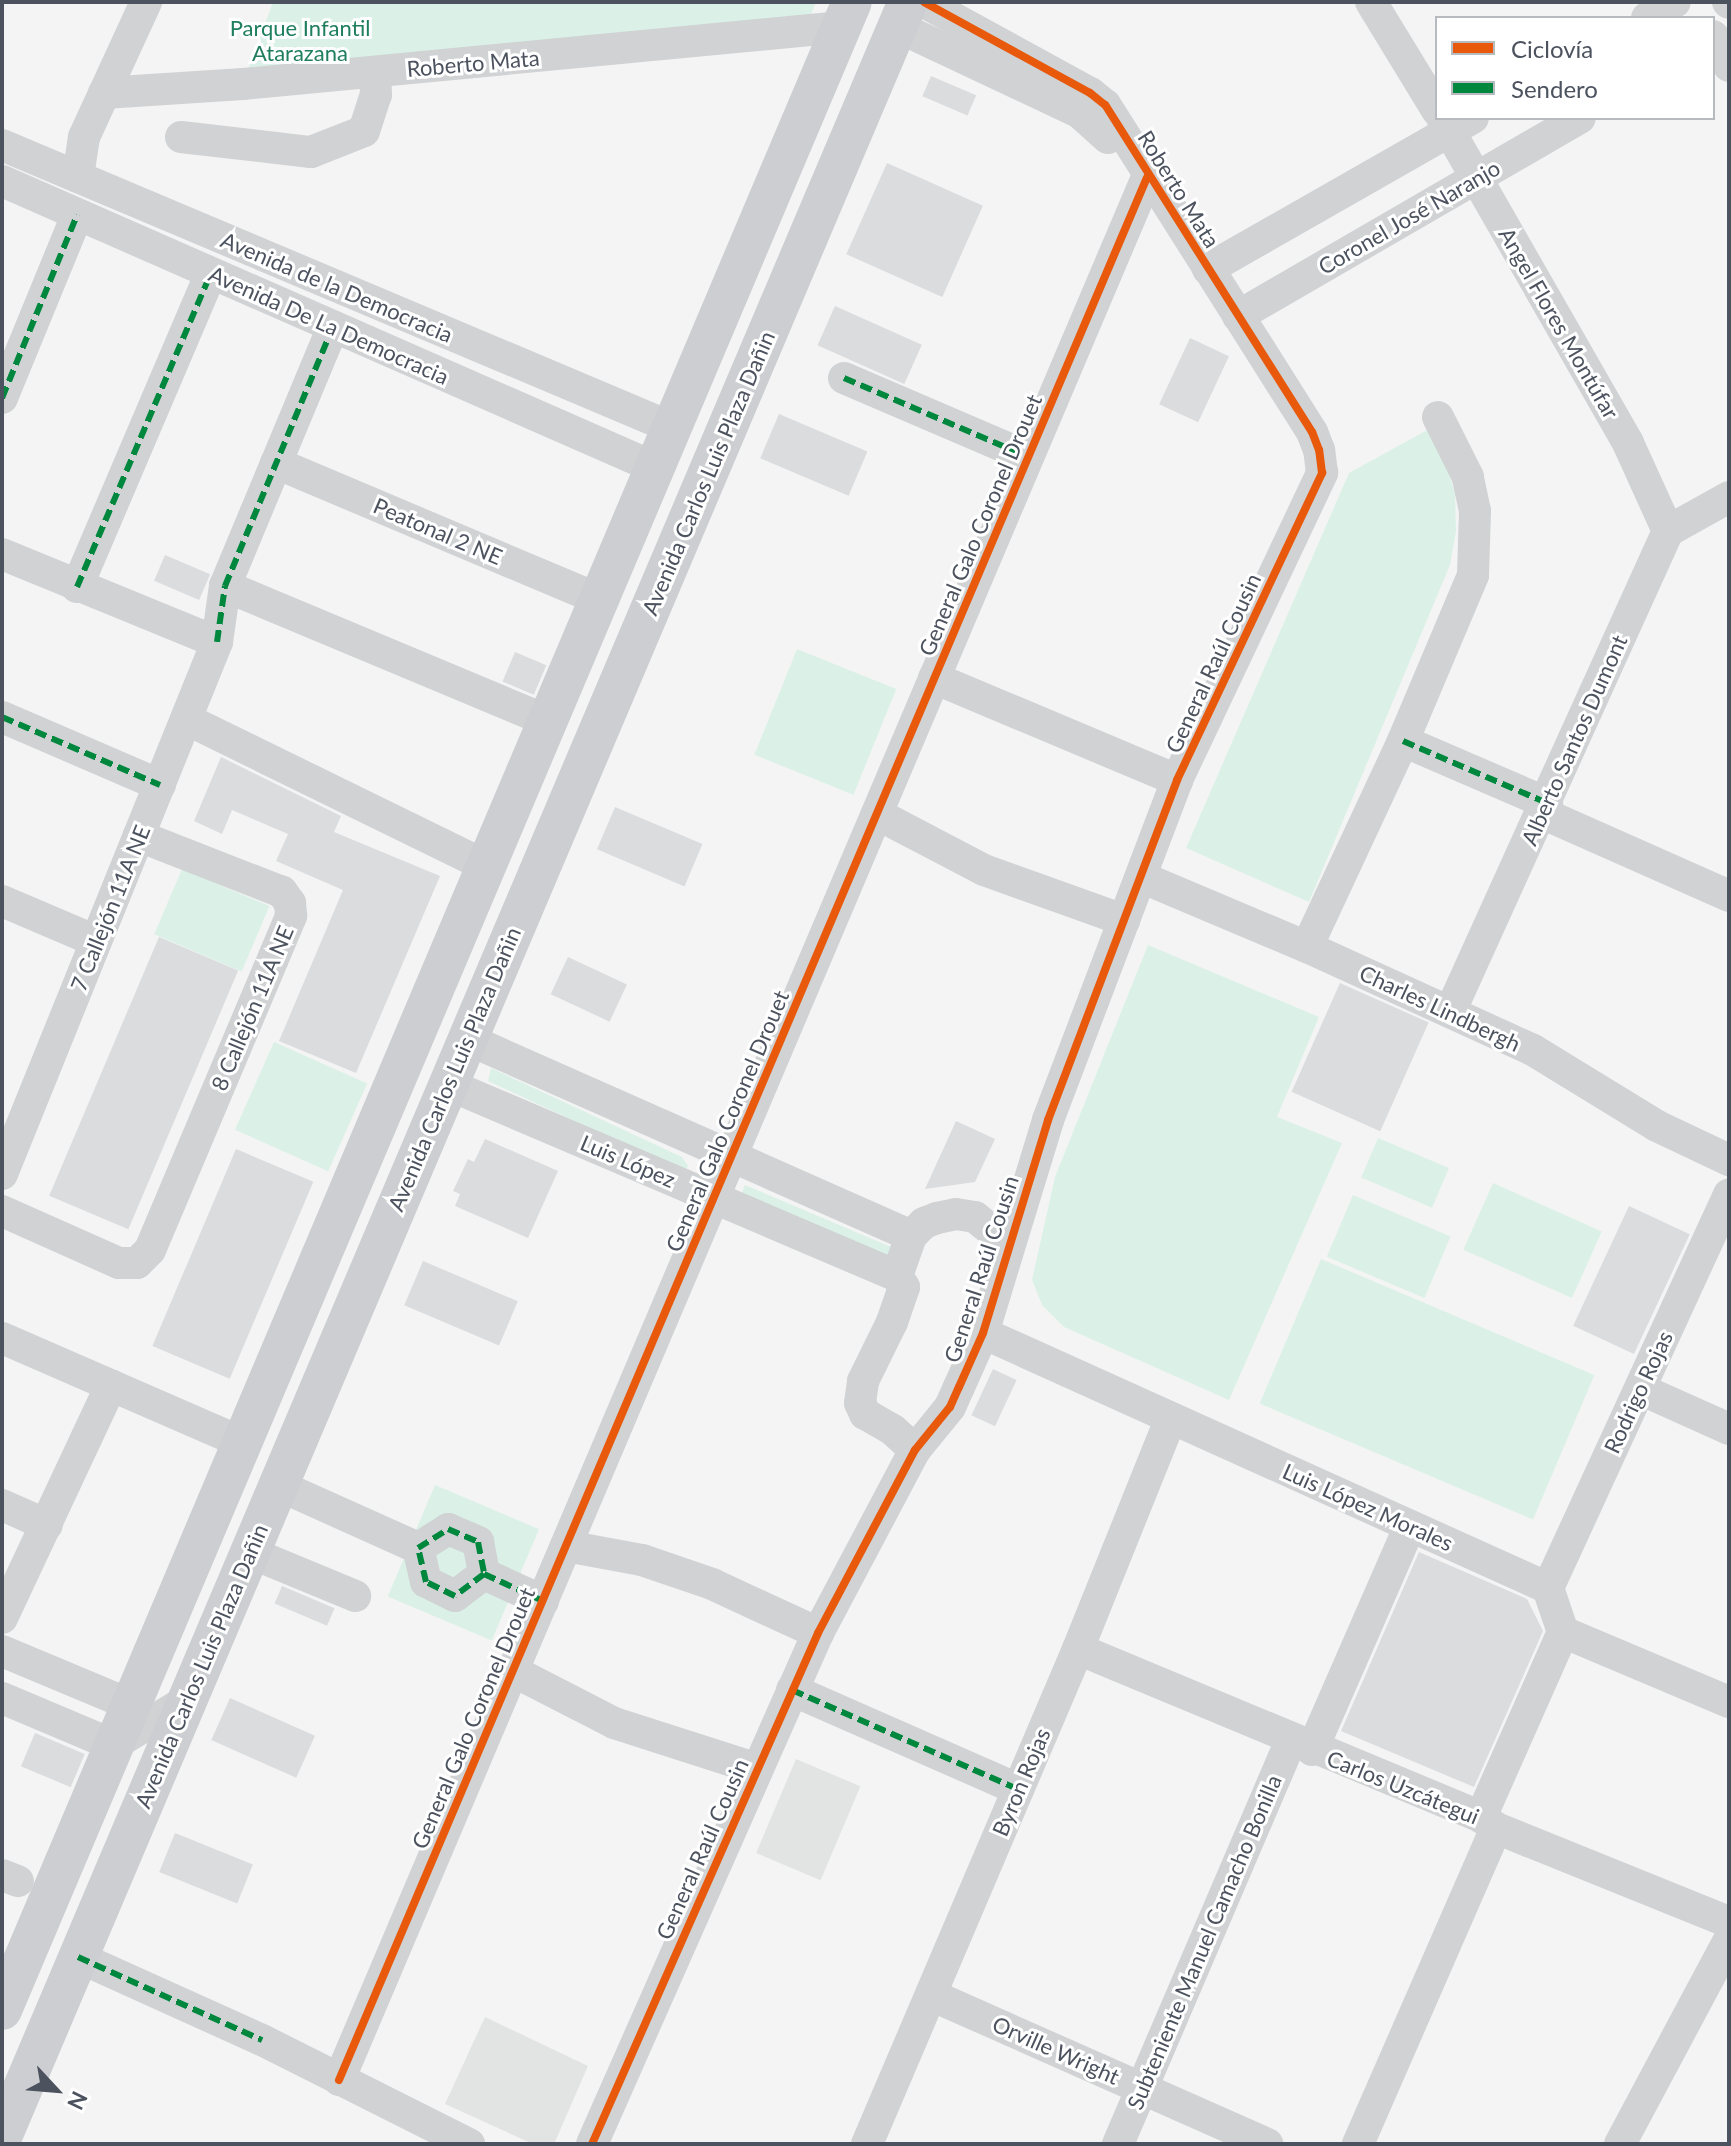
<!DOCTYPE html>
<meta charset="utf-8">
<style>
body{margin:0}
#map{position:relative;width:1731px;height:2146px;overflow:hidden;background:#f4f4f4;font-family:Lato,sans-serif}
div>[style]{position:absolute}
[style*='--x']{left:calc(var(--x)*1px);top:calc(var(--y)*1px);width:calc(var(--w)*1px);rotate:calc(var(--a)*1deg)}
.education>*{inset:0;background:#e2e3e3;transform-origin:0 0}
.green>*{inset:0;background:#dbf1e7;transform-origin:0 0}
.building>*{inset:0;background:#dbdcde;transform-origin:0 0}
.minor>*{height:32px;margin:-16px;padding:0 16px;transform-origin:16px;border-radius:16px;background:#d0d2d4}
.major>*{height:40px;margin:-20px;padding:0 20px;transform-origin:20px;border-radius:20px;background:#ccced1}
.quiet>*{height:6px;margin-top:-3px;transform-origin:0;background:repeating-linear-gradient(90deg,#00873e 0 12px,transparent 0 18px)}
.cycleway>*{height:8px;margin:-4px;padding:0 4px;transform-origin:4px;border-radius:4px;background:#e8590c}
span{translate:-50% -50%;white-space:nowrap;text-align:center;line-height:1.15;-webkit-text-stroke:6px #fff;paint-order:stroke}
.park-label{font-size:22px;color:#1f7e5e}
.street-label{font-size:22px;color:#4c535f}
.frame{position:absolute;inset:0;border:4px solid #4c535f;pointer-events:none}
.legend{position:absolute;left:1435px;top:16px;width:280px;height:104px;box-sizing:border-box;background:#fff;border:2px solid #b7babf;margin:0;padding:10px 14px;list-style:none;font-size:24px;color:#4c535f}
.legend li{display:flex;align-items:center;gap:16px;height:40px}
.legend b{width:40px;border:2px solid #b7babf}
.north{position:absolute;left:16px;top:2050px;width:80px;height:80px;-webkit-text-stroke:6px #fff;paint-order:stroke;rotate:116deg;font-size:22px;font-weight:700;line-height:32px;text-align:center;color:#4c535f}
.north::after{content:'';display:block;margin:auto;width:28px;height:36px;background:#4c535f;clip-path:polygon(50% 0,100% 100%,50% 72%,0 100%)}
</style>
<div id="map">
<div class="education">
<i style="left:796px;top:1759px;width:70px;height:102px;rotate:23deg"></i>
<i style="clip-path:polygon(485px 2017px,588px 2066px,554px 2144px,533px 2144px,445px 2104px)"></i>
</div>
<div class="green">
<i style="clip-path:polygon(273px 2px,816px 2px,806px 26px,244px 81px)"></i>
<i style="clip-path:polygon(1429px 429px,1446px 463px,1455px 494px,1456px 531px,1450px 565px,1309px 902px,1186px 848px,1349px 473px)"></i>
<i style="left:797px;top:649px;width:107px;height:114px;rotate:22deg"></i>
<i style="left:182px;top:869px;width:95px;height:71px;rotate:23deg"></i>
<i style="clip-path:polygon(1148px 945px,1319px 1017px,1277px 1117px,1342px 1143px,1229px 1400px,1064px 1327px,1042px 1305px,1032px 1280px,1055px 1177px)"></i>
<i style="left:274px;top:1042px;width:102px;height:96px;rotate:24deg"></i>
<i style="clip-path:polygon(491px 1068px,682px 1157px,688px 1166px,685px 1171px,676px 1168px,488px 1081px)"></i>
<i style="left:1378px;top:1138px;width:77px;height:43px;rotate:23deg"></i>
<i style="left:1493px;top:1183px;width:119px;height:73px;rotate:24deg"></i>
<i style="left:745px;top:1185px;width:169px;height:10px;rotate:23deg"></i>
<i style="left:1353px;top:1195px;width:106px;height:67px;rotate:23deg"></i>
<i style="left:1321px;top:1259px;width:297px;height:157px;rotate:23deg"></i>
<i style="left:435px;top:1485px;width:113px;height:121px;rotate:23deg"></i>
</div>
<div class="building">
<i style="left:931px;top:76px;width:49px;height:22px;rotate:23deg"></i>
<i style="left:887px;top:163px;width:105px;height:100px;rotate:24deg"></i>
<i style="left:835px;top:306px;width:95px;height:43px;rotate:24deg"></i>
<i style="left:1190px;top:338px;width:43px;height:73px;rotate:25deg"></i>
<i style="left:779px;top:414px;width:96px;height:48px;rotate:23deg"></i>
<i style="left:165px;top:555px;width:49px;height:28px;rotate:23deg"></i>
<i style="left:515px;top:652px;width:34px;height:32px;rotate:23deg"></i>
<i style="clip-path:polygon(221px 757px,341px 816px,334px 832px,440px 876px,356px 1073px,279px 1041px,343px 890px,276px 861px,288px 834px,232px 810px,222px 834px,194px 821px)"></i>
<i style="left:615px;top:807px;width:95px;height:46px;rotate:23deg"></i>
<i style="left:159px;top:937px;width:86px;height:281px;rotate:23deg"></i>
<i style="left:568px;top:957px;width:65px;height:41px;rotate:25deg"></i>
<i style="left:1340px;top:983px;width:97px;height:119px;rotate:24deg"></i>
<i style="clip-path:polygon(956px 1121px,995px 1139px,975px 1182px,925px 1189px)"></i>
<i style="clip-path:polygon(485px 1139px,558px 1171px,528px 1238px,455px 1206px,460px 1194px,453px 1191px,468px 1159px,474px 1162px)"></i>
<i style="left:236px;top:1149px;width:84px;height:214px;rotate:23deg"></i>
<i style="left:1629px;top:1206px;width:67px;height:132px;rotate:25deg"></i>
<i style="left:423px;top:1261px;width:103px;height:48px;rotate:23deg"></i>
<i style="left:993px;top:1369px;width:26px;height:51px;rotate:25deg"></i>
<i style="clip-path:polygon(1419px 1552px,1527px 1599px,1543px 1631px,1474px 1787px,1341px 1731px)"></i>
<i style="left:282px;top:1586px;width:57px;height:19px;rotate:23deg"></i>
<i style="left:230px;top:1698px;width:93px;height:46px;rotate:24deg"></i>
<i style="left:35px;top:1733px;width:54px;height:36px;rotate:23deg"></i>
<i style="left:175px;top:1833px;width:84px;height:42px;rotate:22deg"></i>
</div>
<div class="minor">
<i style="--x:1371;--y:2;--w:127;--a:58.6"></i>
<i style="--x:1728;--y:2;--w:1;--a:45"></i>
<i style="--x:1647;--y:18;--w:32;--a:-30"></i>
<i style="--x:898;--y:27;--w:200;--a:25.2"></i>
<i style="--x:1079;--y:112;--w:39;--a:42"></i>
<i style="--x:1713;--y:36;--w:34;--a:62"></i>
<i style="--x:104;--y:93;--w:139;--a:-3.7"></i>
<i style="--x:243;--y:84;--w:601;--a:-5.44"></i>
<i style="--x:1442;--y:118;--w:374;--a:60.2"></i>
<i style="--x:1628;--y:443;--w:97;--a:65.6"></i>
<i style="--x:181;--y:137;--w:131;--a:6.6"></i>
<i style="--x:311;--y:152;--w:57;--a:-21.6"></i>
<i style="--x:364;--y:131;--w:38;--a:-72"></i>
<i style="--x:376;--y:95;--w:23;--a:-92"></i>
<i style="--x:2;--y:145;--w:728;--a:22.87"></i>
<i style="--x:78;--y:177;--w:40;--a:-81.5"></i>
<i style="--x:84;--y:137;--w:149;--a:-65.3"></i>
<i style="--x:2;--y:181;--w:714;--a:23.69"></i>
<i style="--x:1208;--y:269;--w:305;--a:-29.7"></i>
<i style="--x:1238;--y:316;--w:395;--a:-30.1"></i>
<i style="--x:844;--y:378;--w:200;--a:23.2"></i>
<i style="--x:2;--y:398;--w:198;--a:-67.7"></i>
<i style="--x:276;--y:463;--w:353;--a:22.9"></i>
<i style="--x:2;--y:554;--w:232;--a:22.3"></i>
<i style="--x:225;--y:586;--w:350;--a:22.7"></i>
<i style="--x:77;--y:587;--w:341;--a:-66.9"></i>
<i style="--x:934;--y:678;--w:264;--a:22.8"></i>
<i style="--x:2;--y:717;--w:172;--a:23.3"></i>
<i style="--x:186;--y:719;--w:334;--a:26.1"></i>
<i style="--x:1403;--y:741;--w:157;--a:23.3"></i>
<i style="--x:1542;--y:813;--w:205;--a:23.9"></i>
<i style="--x:877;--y:814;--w:121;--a:27.6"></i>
<i style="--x:984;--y:870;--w:149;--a:19.7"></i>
<i style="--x:1141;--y:877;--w:180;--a:22.9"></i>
<i style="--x:1307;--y:947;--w:248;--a:24.5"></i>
<i style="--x:1533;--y:1050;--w:145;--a:31.5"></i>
<i style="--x:1657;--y:1126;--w:80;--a:25.3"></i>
<i style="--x:2;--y:901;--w:102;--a:23.1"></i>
<i style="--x:1307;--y:947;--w:227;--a:-65"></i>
<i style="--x:1403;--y:741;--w:180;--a:-67.1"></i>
<i style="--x:1473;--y:575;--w:64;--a:-88.2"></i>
<i style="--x:1475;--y:511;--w:35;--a:-102"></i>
<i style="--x:1468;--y:477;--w:67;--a:-116.6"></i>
<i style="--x:1450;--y:1012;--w:528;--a:-65.62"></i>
<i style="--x:1668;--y:531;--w:70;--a:-29.1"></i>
<i style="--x:467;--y:1039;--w:486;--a:23.9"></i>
<i style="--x:447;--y:1084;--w:489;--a:23.1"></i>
<i style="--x:2;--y:1174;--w:574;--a:-67.99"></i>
<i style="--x:217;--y:642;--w:57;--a:-81.9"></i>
<i style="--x:225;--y:586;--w:281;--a:-67.4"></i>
<i style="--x:2;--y:1211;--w:128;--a:24"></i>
<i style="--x:119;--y:1263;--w:18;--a:0"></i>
<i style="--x:137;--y:1263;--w:18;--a:-45"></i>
<i style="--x:150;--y:1250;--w:363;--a:-67.1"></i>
<i style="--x:291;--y:916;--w:13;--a:-94"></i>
<i style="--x:290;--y:903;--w:14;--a:-126"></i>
<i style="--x:282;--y:892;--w:154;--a:-158.6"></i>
<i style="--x:983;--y:1333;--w:620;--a:24.29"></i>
<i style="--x:1548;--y:1588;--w:46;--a:71.2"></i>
<i style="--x:1563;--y:1632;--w:180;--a:22.9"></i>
<i style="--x:2;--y:1338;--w:261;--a:23.5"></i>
<i style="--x:1640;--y:1389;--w:98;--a:24.2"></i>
<i style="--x:915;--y:1450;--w:30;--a:-138"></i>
<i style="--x:893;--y:1430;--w:32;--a:-150"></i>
<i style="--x:865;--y:1414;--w:12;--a:-114"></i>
<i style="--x:860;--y:1403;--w:22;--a:-82"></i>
<i style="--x:863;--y:1381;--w:66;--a:-63.8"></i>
<i style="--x:892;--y:1322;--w:37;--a:-71"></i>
<i style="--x:904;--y:1287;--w:13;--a:-122"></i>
<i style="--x:897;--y:1276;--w:42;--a:-70.7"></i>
<i style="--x:911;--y:1236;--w:18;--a:-45"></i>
<i style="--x:924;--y:1223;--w:14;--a:-21"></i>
<i style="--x:937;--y:1218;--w:19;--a:-12"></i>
<i style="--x:956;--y:1214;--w:19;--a:9"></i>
<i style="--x:975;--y:1217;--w:32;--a:39"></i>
<i style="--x:1000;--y:1237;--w:20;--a:72"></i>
<i style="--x:278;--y:1485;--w:154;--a:24.2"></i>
<i style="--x:2;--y:1505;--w:49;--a:24"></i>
<i style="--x:448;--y:1529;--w:33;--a:23"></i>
<i style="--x:478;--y:1542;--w:33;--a:79"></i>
<i style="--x:484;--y:1574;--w:36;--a:143"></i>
<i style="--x:455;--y:1596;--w:32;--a:-154"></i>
<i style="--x:426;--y:1582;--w:35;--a:-103"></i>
<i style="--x:418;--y:1548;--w:36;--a:-32"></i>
<i style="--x:566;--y:1546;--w:77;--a:10.4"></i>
<i style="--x:642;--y:1560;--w:74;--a:18.9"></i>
<i style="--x:712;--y:1584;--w:117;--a:24.8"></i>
<i style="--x:249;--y:1552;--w:115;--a:22.5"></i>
<i style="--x:484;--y:1574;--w:65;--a:24.6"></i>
<i style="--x:1548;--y:1588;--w:433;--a:-65.3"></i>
<i style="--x:2;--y:1618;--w:257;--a:-64.9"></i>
<i style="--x:1078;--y:1649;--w:437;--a:22.6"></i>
<i style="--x:1481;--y:1817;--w:19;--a:36"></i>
<i style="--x:1496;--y:1828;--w:251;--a:22"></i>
<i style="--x:2;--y:1651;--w:138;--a:22.7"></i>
<i style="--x:513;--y:1671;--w:114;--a:27.2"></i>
<i style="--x:614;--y:1723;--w:150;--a:17.8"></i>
<i style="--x:792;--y:1690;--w:247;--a:23.7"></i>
<i style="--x:2;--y:1698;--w:121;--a:22.9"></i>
<i style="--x:113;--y:1745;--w:85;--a:-31.1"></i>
<i style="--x:1312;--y:1750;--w:244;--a:-66.4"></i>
<i style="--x:1481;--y:1817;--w:202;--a:-66.1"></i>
<i style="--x:2;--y:1875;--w:17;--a:21"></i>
<i style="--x:78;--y:1957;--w:202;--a:24.3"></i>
<i style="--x:262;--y:2040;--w:232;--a:26.7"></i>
<i style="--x:931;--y:1995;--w:368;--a:23.9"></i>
<i style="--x:339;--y:2080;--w:2067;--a:-66.99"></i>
<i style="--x:592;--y:2144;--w:559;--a:-66.14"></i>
<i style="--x:818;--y:1633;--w:207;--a:-62.1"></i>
<i style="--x:915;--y:1450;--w:55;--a:-50.9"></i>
<i style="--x:950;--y:1407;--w:22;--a:-66"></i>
<i style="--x:959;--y:1387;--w:59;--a:-66"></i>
<i style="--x:983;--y:1333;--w:223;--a:-73"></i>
<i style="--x:1048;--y:1120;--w:364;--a:-69.2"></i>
<i style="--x:1177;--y:780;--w:340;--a:-64.7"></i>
<i style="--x:1322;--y:473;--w:23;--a:-97"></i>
<i style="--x:1319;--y:450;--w:19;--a:-111"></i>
<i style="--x:1312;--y:432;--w:387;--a:-122.3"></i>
<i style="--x:1105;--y:105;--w:19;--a:-141"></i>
<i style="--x:1090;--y:93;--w:189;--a:-151.3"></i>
<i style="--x:867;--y:2144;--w:538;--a:-66.91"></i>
<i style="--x:1078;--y:1649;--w:249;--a:-68.1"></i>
<i style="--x:1118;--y:2144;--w:439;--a:-66.8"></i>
<i style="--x:1358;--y:2144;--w:345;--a:-66.4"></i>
<i style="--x:1620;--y:2144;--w:231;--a:-61.9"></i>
</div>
<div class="major">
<i style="--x:2;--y:2010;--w:2180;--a:-67.06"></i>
<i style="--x:2;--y:2137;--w:2319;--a:-67.01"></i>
</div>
<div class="quiet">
<i style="--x:844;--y:378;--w:200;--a:23.2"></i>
<i style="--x:2;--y:398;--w:198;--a:-67.7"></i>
<i style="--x:77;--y:587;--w:341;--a:-66.9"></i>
<i style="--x:217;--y:642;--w:57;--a:-81.9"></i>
<i style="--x:225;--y:586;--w:281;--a:-67.4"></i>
<i style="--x:2;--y:717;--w:172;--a:23.3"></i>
<i style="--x:1403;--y:741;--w:157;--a:23.3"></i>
<i style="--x:448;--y:1529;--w:33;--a:23"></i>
<i style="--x:478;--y:1542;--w:33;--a:79"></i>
<i style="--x:484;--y:1574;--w:36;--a:143"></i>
<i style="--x:455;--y:1596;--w:32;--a:-154"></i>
<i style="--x:426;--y:1582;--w:35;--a:-103"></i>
<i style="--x:418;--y:1548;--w:36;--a:-32"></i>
<i style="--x:484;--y:1574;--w:65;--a:24.6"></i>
<i style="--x:792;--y:1690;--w:247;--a:23.7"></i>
<i style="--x:78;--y:1957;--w:202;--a:24.3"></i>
</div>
<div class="cycleway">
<i style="--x:339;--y:2080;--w:2067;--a:-66.99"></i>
<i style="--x:592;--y:2144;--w:559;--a:-66.14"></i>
<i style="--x:818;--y:1633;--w:207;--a:-62.1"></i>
<i style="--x:915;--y:1450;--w:55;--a:-50.9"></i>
<i style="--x:950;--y:1407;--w:22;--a:-66"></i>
<i style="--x:959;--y:1387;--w:59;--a:-66"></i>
<i style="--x:983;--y:1333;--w:223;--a:-73"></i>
<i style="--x:1048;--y:1120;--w:364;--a:-69.2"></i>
<i style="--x:1177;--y:780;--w:340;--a:-64.7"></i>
<i style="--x:1322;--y:473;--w:23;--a:-97"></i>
<i style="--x:1319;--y:450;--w:19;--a:-111"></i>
<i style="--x:1312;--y:432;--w:387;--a:-122.3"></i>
<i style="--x:1105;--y:105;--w:19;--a:-141"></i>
<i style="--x:1090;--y:93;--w:189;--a:-151.3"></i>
</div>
<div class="park-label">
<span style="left:300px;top:40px">Parque Infantil<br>Atarazana</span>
</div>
<div class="street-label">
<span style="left:473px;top:63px;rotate:-5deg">Roberto Mata</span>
<span style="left:1179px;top:189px;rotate:58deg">Roberto Mata</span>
<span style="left:1409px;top:217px;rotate:-30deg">Coronel José Naranjo</span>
<span style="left:337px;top:287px;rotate:23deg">Avenida de la Democracia</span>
<span style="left:1559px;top:323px;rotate:60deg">Angel Flores Montúfar</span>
<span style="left:329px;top:325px;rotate:24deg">Avenida De La Democracia</span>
<span style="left:708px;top:473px;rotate:-67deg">Avenida Carlos Luis Plaza Dañin</span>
<span style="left:980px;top:525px;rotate:-67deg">General Galo Coronel Drouet</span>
<span style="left:438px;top:531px;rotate:23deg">Peatonal 2 NE</span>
<span style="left:1213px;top:663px;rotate:-65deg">General Raúl Cousin</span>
<span style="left:1574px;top:740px;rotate:-66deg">Alberto Santos Dumont</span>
<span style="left:110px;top:908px;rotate:-68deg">7 Callejón 11A NE</span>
<span style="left:252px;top:1008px;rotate:-67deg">8 Callejón 11A NE</span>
<span style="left:1440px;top:1008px;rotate:25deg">Charles Lindbergh</span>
<span style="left:454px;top:1069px;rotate:-67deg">Avenida Carlos Luis Plaza Dañin</span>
<span style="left:727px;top:1121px;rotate:-67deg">General Galo Coronel Drouet</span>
<span style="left:628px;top:1161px;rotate:23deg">Luis López</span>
<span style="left:981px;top:1269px;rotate:-72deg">General Raúl Cousin</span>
<span style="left:1638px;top:1392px;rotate:-65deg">Rodrigo Rojas</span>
<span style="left:1368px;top:1507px;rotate:24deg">Luis López Morales</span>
<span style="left:201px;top:1666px;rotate:-67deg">Avenida Carlos Luis Plaza Dañin</span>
<span style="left:473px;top:1718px;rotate:-67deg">General Galo Coronel Drouet</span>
<span style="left:1021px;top:1782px;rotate:-67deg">Byron Rojas</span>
<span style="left:1403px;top:1787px;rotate:22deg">Carlos Uzcátegui</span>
<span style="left:702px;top:1849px;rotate:-66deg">General Raúl Cousin</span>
<span style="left:1204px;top:1942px;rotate:-67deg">Subteniente Manuel Camacho Bonilla</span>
<span style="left:1056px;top:2050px;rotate:24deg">Orville Wright</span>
</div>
<div class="frame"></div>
<ul class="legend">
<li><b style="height:10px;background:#e8590c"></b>Ciclovía</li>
<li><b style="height:10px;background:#00873e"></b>Sendero</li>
</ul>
<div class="north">N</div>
</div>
